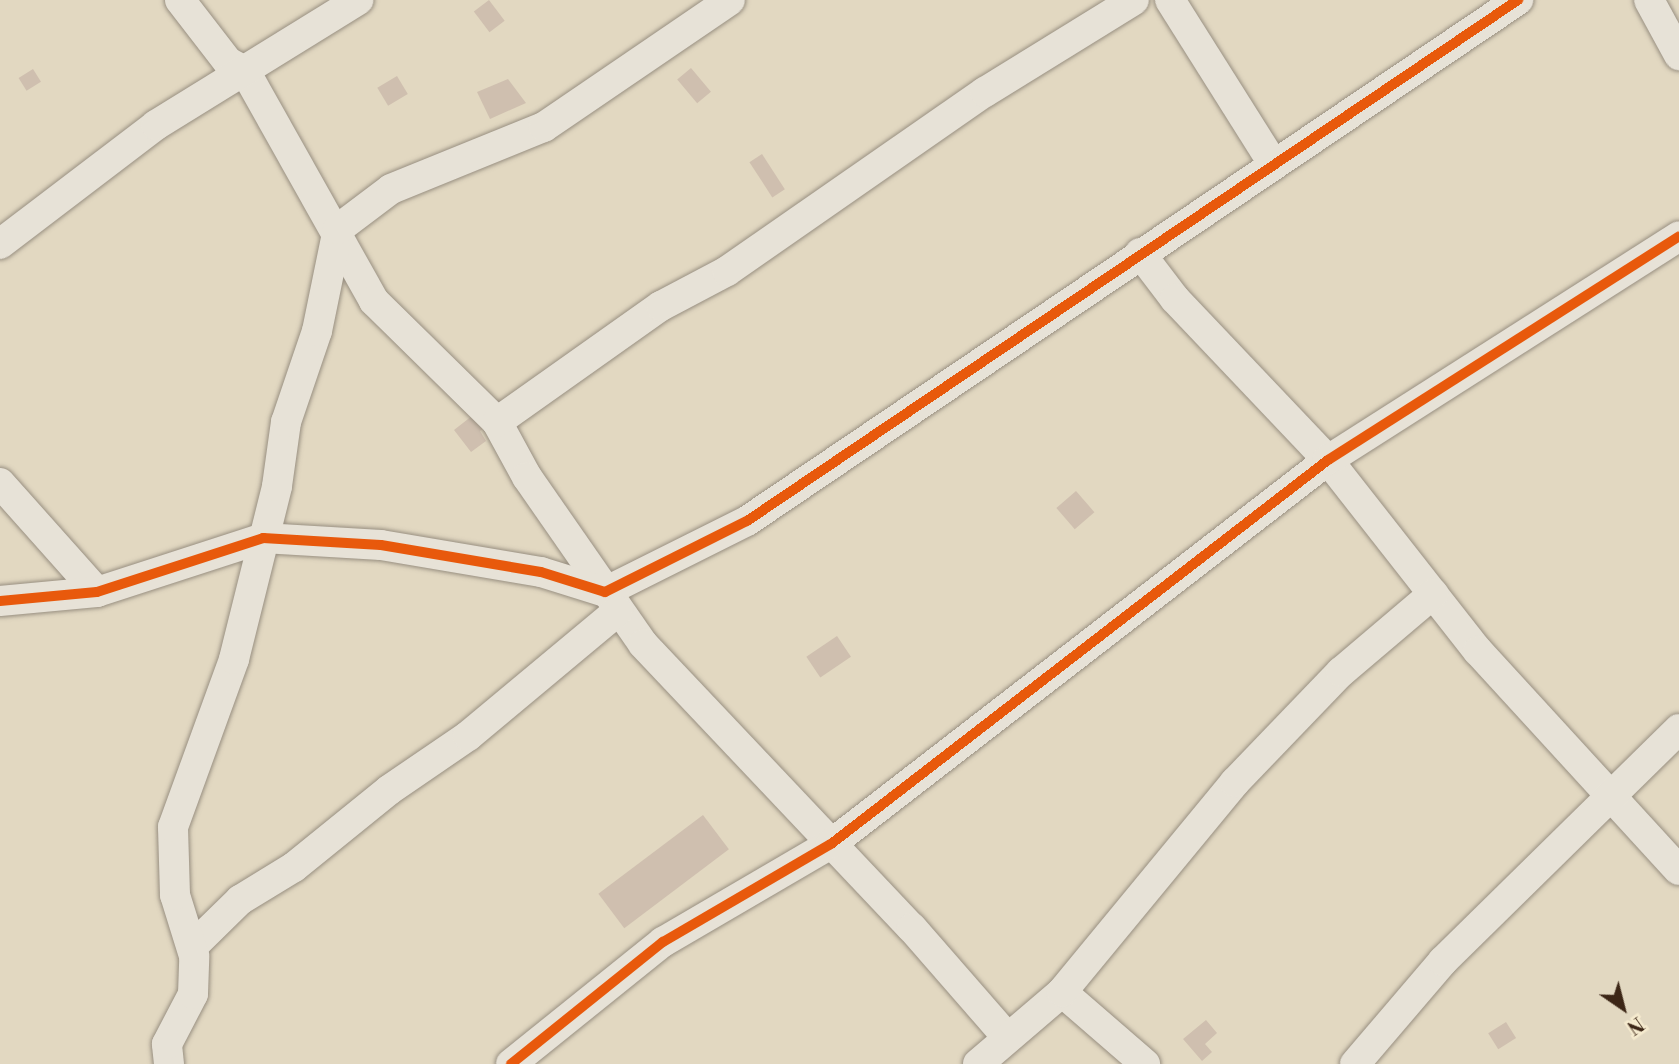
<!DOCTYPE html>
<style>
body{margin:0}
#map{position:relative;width:1679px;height:1064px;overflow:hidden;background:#e2d8c1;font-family:"Libre Bodoni",serif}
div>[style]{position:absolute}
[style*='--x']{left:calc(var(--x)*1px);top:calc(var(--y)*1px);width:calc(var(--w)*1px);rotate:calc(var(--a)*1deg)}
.building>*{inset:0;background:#cfbfaf;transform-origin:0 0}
.roads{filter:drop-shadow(0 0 2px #988f81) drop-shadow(0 0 2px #988f81)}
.street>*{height:30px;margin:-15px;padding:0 15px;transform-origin:15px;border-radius:15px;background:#e7e2d7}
.cycleway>*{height:10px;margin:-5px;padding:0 5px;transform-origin:5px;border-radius:5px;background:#e8590c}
span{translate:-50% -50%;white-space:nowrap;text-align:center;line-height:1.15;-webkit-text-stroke:7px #f5eace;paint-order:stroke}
.north{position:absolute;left:1588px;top:973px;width:70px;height:70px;-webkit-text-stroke:5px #f5eace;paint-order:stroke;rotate:145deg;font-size:19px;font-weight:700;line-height:28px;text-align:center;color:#3c2616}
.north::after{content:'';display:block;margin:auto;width:24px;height:32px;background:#3c2616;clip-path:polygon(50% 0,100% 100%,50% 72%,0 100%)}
</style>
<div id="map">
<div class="building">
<i style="left:489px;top:0;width:26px;height:19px;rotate:53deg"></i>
<i style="left:691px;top:68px;width:31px;height:18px;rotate:50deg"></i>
<i style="left:33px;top:69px;width:15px;height:17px;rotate:58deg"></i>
<i style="left:397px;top:76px;width:21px;height:23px;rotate:59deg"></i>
<i style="clip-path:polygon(508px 79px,526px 103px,490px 119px,477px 92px)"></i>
<i style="left:762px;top:154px;width:42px;height:15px;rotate:57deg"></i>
<i style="clip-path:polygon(477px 412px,487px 426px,480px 431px,486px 441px,471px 452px,454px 430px)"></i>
<i style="left:1076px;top:491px;width:28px;height:26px;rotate:49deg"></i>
<i style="left:837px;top:636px;width:25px;height:37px;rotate:56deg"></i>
<i style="left:703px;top:815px;width:43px;height:131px;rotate:53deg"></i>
<i style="clip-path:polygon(1206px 1020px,1217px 1033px,1205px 1044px,1212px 1052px,1202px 1061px,1183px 1039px)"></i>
<i style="left:1506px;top:1022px;width:19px;height:21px;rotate:58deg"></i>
</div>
<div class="roads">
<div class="street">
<i style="--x:180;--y:0;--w:78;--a:52.3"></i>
<i style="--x:228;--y:62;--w:19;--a:28"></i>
<i style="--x:245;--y:71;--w:264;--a:60.7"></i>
<i style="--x:374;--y:301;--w:173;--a:44.5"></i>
<i style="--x:497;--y:422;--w:63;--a:61.4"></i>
<i style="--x:527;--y:477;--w:203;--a:55.2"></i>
<i style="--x:643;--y:644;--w:391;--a:46.6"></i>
<i style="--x:912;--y:928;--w:145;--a:48.9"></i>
<i style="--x:1170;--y:0;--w:191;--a:57.8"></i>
<i style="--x:1649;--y:0;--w:63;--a:61.4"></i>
<i style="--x:0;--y:244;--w:196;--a:-37.3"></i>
<i style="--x:156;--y:125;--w:238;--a:-31.7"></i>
<i style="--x:1140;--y:253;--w:58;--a:52.7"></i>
<i style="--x:1175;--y:299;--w:222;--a:46.5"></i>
<i style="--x:1328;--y:460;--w:243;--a:51.9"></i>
<i style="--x:1478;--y:651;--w:297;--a:47.5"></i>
<i style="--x:497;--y:422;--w:201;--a:-35.3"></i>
<i style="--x:661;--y:306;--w:75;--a:-27.9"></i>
<i style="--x:727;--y:271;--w:314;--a:-34.8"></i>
<i style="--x:985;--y:92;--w:175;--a:-31.7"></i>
<i style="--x:0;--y:483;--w:146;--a:48.3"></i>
<i style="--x:0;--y:601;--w:97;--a:-5.3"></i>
<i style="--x:97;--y:592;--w:175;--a:-18"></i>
<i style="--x:263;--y:538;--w:118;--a:3.4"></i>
<i style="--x:381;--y:545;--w:162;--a:9.6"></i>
<i style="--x:541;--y:572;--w:67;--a:17.4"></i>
<i style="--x:605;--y:592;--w:159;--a:-26.6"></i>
<i style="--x:747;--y:521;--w:931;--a:-34.05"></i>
<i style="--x:192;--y:947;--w:67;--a:-44.4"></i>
<i style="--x:240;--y:900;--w:63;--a:-31.4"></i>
<i style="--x:294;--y:867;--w:122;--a:-39"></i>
<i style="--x:389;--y:790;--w:96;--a:-34.4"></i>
<i style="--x:468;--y:736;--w:195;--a:-39.8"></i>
<i style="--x:1062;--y:992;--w:110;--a:40.9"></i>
<i style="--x:169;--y:1064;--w:20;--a:-96"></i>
<i style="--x:167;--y:1044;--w:56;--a:-62.5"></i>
<i style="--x:193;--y:994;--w:38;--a:-88"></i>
<i style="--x:194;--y:956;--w:64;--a:-107.3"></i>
<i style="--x:175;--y:895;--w:68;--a:-91.7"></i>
<i style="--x:173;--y:827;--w:179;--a:-70"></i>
<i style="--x:234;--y:659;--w:178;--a:-76"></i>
<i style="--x:277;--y:486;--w:65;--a:-82"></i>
<i style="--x:286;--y:422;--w:96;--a:-71.2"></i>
<i style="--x:317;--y:331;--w:104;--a:-78.4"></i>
<i style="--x:338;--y:229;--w:66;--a:-37"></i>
<i style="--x:391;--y:189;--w:165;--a:-22.1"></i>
<i style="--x:544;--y:127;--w:225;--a:-34.3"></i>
<i style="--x:511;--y:1064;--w:195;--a:-38.8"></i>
<i style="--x:663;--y:942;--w:194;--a:-30.3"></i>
<i style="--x:831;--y:844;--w:628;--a:-37.69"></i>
<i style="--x:1328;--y:460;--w:416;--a:-32.5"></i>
<i style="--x:978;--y:1064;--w:111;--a:-40.6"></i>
<i style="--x:1062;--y:992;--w:272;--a:-50.5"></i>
<i style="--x:1235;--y:782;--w:153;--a:-46.1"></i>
<i style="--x:1341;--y:672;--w:121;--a:-40.3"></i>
<i style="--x:1355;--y:1064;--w:135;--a:-49.5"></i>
<i style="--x:1443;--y:961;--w:331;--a:-44.5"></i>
</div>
</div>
<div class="cycleway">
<i style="--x:0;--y:601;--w:97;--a:-5.3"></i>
<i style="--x:97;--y:592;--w:175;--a:-18"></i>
<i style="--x:263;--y:538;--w:118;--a:3.4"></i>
<i style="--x:381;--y:545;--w:162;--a:9.6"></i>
<i style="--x:541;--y:572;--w:67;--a:17.4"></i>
<i style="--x:605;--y:592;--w:159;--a:-26.6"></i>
<i style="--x:747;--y:521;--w:931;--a:-34.05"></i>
<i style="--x:511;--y:1064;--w:195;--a:-38.8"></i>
<i style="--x:663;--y:942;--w:194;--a:-30.3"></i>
<i style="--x:831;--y:844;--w:628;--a:-37.69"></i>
<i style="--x:1328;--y:460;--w:416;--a:-32.5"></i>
</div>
<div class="north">N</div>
</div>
